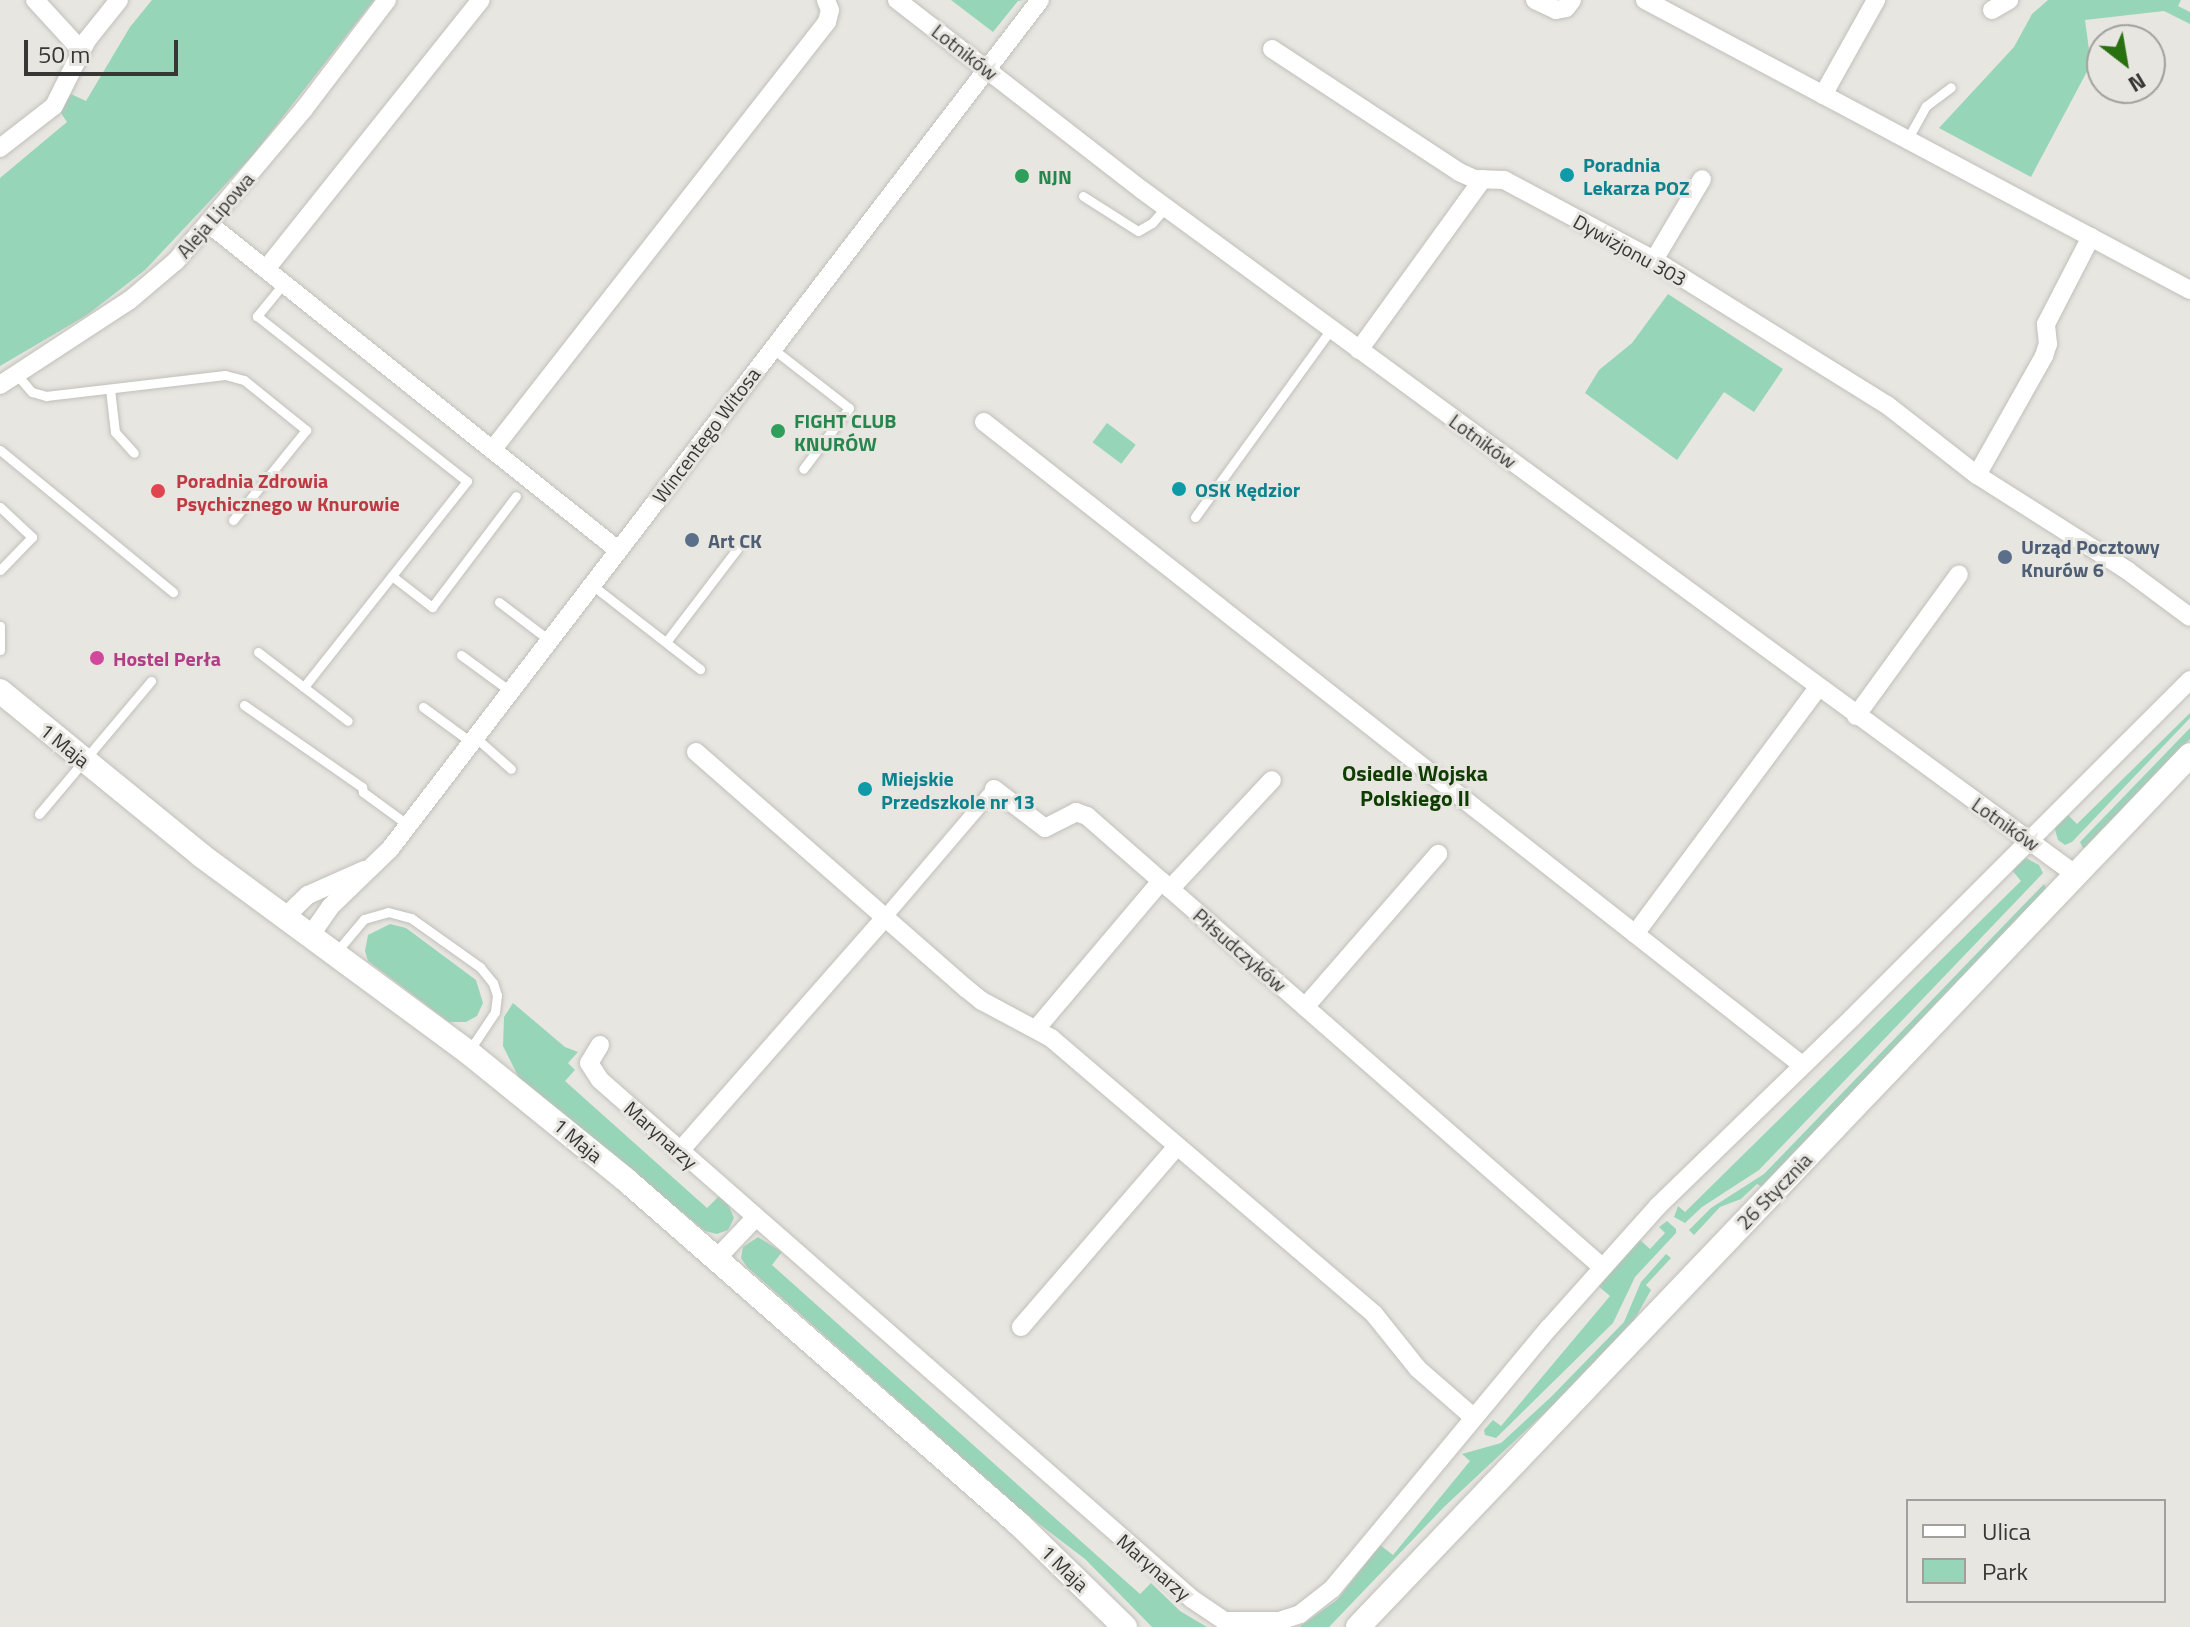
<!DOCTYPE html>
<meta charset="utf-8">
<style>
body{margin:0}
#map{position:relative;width:2190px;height:1627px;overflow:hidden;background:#e8e6e1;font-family:"Titillium Web",sans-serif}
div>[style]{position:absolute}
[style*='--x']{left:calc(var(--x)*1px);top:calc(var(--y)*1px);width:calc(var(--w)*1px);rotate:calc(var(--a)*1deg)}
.green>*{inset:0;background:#97d5b9;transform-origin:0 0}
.roads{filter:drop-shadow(0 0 2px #c0bfba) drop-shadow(0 0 2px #c0bfba)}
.service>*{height:9px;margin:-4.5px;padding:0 4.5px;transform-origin:4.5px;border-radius:4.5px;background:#fff}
.pedestrian>*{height:14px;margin:-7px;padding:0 7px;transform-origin:7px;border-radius:7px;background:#fff}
.minor>*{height:18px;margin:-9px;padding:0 9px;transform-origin:9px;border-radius:9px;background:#fff}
.tertiary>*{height:24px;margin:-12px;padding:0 12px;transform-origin:12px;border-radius:12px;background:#fff}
.dots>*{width:22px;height:22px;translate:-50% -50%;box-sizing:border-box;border:4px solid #e8e6e1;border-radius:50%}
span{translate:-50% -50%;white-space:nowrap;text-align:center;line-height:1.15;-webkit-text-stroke:6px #e8e6e1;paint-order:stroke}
.street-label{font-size:20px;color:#373735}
.culture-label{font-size:20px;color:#0d838f;font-weight:700}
.left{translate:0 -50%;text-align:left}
.leisure-label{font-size:20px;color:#27864d;font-weight:700}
.health-label{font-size:20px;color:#be3a42;font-weight:700}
.service-label{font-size:20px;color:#4e5e75;font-weight:700}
.hotel-label{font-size:20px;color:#b23c85;font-weight:700}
.neighbourhood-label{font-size:22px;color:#0f3d01;font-weight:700}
.legend{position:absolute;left:1906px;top:1499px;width:260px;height:104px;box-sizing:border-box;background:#e8e6e1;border:2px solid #a1a09c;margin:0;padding:10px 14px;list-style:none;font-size:24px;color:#373735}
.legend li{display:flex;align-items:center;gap:16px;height:40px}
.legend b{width:40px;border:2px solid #a1a09c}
.north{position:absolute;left:2086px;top:24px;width:80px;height:80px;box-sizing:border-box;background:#e8e6e1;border:2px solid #a1a09c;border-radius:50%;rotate:149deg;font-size:22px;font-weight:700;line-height:32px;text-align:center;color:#373735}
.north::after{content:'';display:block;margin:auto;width:28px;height:36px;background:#297011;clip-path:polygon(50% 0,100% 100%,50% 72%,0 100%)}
.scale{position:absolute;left:24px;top:40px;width:154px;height:36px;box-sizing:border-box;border:4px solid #373735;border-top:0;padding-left:10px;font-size:24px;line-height:28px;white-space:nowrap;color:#373735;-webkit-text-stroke:6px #e8e6e1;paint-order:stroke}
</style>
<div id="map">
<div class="green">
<i style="clip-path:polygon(152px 0,374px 0,253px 155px,145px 270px,87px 315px,0 366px,0 178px,67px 122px,59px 110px,71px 94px,86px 101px,130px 27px)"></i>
<i style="clip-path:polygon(951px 0,1024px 0,1018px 1px,993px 32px)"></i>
<i style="clip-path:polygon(2048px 0,2181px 0,2178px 6px,2190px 12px,2190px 24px,2164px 11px,2085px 20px,2091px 64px,2031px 177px,1939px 128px,2014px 47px,2032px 14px)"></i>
<i style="clip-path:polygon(1668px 294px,1783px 369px,1754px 412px,1724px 392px,1677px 460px,1585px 393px,1599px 370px,1632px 343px)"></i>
<i style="left:1107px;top:423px;width:36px;height:24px;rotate:37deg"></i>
<i style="clip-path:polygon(2190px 713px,2190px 718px,2072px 842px,2065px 845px,2058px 840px,2054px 826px,2066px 813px,2077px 824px)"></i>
<i style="clip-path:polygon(2190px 728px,2190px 739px,2087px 847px,2083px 848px,2080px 842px)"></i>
<i style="clip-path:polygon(2026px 858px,2039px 865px,2043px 873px,1759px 1170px,1702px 1207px,1685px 1223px,1674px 1217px,1678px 1206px,1685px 1212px,2021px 881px,2011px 869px)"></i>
<i style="clip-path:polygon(2044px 884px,2047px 890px,1762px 1187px,1757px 1184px,1741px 1199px,1720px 1207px,1694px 1235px,1689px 1230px,1711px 1208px,1764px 1174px)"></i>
<i style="clip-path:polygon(390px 924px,406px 928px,476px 980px,483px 1003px,477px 1016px,466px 1022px,449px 1022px,368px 961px,365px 951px,368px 935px)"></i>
<i style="clip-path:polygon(513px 1003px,565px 1047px,578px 1052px,568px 1063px,575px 1070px,565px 1081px,707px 1208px,719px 1196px,728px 1204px,734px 1218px,728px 1230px,717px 1234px,705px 1231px,519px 1078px,503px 1046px,504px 1017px)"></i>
<i style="clip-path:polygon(1667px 1221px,1676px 1229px,1676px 1233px,1635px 1277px,1613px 1323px,1496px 1438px,1485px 1435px,1484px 1430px,1493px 1420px,1501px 1426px,1610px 1296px,1597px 1285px,1639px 1239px,1650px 1249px,1665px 1233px,1659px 1227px)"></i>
<i style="clip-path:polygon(758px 1237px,782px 1252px,772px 1265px,1140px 1594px,1151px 1583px,1180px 1611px,1207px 1627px,1152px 1627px,1085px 1559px,1026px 1514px,747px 1267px,741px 1258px,743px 1247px)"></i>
<i style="clip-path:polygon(1666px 1254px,1671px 1258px,1646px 1285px,1651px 1290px,1632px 1324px,1553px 1405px,1444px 1507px,1329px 1627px,1299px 1627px,1337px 1600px,1380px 1545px,1393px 1555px,1470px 1461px,1462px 1454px,1501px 1443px,1551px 1397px,1624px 1322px,1641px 1282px)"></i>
</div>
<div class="roads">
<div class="service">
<i style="--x:1907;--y:140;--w:39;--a:-61"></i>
<i style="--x:1926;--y:106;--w:31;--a:-37"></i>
<i style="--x:1083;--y:196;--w:65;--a:32.5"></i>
<i style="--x:1138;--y:231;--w:16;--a:-30"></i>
<i style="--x:1152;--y:223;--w:21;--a:-49"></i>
<i style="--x:284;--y:283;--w:43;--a:129.3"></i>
<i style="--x:257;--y:316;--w:267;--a:38.2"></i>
<i style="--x:467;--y:481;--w:263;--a:128.4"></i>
<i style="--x:773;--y:349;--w:96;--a:37.8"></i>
<i style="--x:849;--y:408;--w:76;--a:127"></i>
<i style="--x:17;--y:375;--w:23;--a:49"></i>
<i style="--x:32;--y:392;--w:15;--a:16"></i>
<i style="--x:46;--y:396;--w:180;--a:-6.7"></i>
<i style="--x:225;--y:375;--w:20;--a:15"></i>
<i style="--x:244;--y:380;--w:80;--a:38.9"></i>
<i style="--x:306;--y:430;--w:116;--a:129"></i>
<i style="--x:110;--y:389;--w:43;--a:83.4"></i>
<i style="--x:115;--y:432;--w:28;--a:48"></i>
<i style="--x:0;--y:450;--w:224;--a:39.4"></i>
<i style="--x:0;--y:507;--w:44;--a:43.2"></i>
<i style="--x:32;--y:537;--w:46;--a:134.1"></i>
<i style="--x:1195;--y:517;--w:232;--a:-54.1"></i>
<i style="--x:392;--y:576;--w:51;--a:37.8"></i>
<i style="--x:432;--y:607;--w:139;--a:-52.9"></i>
<i style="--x:592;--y:585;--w:137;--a:37.9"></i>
<i style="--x:499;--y:602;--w:63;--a:37.2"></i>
<i style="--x:0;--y:626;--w:24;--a:90"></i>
<i style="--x:666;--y:642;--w:117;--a:-52.6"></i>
<i style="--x:258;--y:652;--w:113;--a:37.5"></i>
<i style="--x:461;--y:655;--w:61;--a:36.3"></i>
<i style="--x:244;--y:705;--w:144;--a:34.8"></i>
<i style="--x:362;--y:787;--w:5;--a:79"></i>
<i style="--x:363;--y:792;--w:56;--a:36.3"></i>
<i style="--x:423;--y:707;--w:59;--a:36.1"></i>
<i style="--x:475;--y:737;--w:48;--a:41.6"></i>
<i style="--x:39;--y:814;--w:174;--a:-49.9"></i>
<i style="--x:337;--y:951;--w:42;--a:-49.8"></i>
<i style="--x:364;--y:919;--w:25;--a:-16"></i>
<i style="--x:388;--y:912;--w:24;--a:15"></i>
<i style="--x:411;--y:918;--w:85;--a:35.4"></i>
<i style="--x:480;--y:967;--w:21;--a:51"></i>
<i style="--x:493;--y:983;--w:13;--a:72"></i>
<i style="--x:497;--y:995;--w:17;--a:97"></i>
<i style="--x:495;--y:1012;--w:47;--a:123.7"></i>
</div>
<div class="pedestrian">
<i style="--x:886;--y:916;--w:167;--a:-49.6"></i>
</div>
<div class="minor">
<i style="--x:35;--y:0;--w:68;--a:47.4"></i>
<i style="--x:897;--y:0;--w:310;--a:37.8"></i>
<i style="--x:1142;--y:190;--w:1157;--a:36.25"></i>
<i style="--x:1535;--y:0;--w:23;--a:25"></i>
<i style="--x:1556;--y:10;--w:10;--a:-11"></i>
<i style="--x:1566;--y:8;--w:10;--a:-53"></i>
<i style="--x:1645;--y:0;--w:617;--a:28.02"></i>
<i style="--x:1992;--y:10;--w:20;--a:-30"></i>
<i style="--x:1272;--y:49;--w:224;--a:33.3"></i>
<i style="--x:1459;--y:172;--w:17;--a:24"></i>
<i style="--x:1475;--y:179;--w:29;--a:2"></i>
<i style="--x:1504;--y:180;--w:170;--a:28.1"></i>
<i style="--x:1654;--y:260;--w:274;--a:31.9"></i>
<i style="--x:1887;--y:405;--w:114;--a:37.9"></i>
<i style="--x:1977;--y:475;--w:179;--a:32.4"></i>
<i style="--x:2128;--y:571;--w:77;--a:36.6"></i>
<i style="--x:1823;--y:95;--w:109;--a:-60.8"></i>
<i style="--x:0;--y:148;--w:68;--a:-37.9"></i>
<i style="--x:54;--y:106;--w:74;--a:-63.4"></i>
<i style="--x:87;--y:40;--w:51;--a:-51.3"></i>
<i style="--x:209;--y:224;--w:523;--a:38.56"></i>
<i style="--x:1654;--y:260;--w:94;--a:-59.3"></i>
<i style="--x:266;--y:269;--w:344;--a:-51.4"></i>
<i style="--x:1359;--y:350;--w:211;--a:-54.1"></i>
<i style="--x:0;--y:385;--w:155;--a:-33.2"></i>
<i style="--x:130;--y:300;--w:60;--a:-40.3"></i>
<i style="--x:176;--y:261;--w:199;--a:-49.9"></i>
<i style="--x:304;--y:109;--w:137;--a:-52.7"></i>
<i style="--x:984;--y:422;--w:1040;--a:38.17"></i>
<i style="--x:493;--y:449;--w:542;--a:-51.97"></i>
<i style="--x:827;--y:22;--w:12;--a:-76"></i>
<i style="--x:830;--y:10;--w:11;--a:-112"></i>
<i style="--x:1977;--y:475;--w:137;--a:-60.6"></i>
<i style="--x:2044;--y:356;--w:13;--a:-72"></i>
<i style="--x:2048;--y:344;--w:20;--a:-96"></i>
<i style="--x:2046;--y:324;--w:98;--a:-62.7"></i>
<i style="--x:1856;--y:716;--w:175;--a:-54"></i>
<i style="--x:696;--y:752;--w:360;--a:41.2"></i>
<i style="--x:967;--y:989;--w:19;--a:39"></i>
<i style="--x:982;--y:1001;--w:78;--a:28.2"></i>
<i style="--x:1051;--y:1038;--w:325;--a:40.5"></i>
<i style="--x:1298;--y:1249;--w:100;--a:40.5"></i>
<i style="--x:1374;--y:1314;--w:70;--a:51.3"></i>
<i style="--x:1418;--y:1369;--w:73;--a:41.1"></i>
<i style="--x:994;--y:789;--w:64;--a:37.4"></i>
<i style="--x:1045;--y:828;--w:35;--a:-27"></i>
<i style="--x:1076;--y:812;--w:12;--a:20"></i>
<i style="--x:1087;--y:816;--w:685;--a:41.21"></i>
<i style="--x:1170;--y:889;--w:149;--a:-46.9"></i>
<i style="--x:285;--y:917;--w:32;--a:-44"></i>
<i style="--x:308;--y:895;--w:61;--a:-24.1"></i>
<i style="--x:1635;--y:934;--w:307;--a:-53.4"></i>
<i style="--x:310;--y:936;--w:35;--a:-55"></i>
<i style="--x:330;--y:907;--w:83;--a:-44"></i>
<i style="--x:390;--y:849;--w:1069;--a:-52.56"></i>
<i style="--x:1305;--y:1007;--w:203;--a:-49"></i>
<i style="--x:1036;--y:1029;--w:194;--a:-49.8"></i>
<i style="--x:600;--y:1045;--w:21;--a:121"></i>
<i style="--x:589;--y:1063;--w:20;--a:57"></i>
<i style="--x:600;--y:1080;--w:787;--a:41.24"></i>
<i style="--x:1192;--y:1599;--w:40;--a:34"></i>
<i style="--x:1225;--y:1621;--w:54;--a:0"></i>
<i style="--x:1279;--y:1621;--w:22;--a:-18"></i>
<i style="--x:1300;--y:1614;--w:41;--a:-38"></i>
<i style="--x:1332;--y:1589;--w:339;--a:-50.3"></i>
<i style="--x:1549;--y:1328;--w:164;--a:-48.2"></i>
<i style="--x:1658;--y:1206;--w:270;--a:-44.1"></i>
<i style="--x:1852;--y:1018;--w:478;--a:-45"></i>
<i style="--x:679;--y:1152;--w:314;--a:-48.7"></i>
<i style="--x:718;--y:1257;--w:54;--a:-46.5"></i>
<i style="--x:1021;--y:1327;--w:239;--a:-49.2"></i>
</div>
<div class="tertiary">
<i style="--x:0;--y:691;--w:261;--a:39.2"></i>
<i style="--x:202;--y:856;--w:330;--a:36.4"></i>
<i style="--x:468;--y:1052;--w:202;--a:39"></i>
<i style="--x:625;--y:1179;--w:524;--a:41.21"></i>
<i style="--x:1019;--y:1524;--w:148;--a:44.2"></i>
<i style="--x:1358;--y:1627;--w:1205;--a:-46.34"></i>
</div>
</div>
<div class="dots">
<i style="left:1567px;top:175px;background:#0f9aa8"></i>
<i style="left:1022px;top:176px;background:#2e9e5b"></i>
<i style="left:778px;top:431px;background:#2e9e5b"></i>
<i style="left:1179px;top:489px;background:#0f9aa8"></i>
<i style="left:158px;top:491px;background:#e0444e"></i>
<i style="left:692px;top:540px;background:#5c6f8a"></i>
<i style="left:2005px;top:557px;background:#5c6f8a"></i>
<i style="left:97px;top:658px;background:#d1479c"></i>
<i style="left:865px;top:789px;background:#0f9aa8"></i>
</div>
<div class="street-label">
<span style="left:965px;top:52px;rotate:38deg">Lotników</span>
<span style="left:215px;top:215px;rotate:-49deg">Aleja Lipowa</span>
<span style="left:1630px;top:250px;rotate:29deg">Dywizjonu 303</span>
<span style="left:706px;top:435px;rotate:-53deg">Wincentego Witosa</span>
<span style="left:1483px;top:441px;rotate:36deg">Lotników</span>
<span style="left:65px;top:745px;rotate:39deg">1 Maja</span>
<span style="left:2006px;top:824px;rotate:35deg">Lotników</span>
<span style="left:1240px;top:950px;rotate:41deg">Piłsudczyków</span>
<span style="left:661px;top:1135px;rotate:42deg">Marynarzy</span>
<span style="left:578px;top:1140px;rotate:40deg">1 Maja</span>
<span style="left:1774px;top:1191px;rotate:-46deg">26 Stycznia</span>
<span style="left:1154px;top:1567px;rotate:41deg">Marynarzy</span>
<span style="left:1065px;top:1568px;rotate:44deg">1 Maja</span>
</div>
<div class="culture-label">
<span class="left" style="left:1583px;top:176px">Poradnia<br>Lekarza POZ</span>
<span class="left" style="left:1195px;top:489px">OSK Kędzior</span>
<span class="left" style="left:881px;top:790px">Miejskie<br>Przedszkole nr 13</span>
</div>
<div class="leisure-label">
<span class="left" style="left:1038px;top:176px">NJN</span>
<span class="left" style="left:794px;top:432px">FIGHT CLUB<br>KNURÓW</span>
</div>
<div class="health-label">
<span class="left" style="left:176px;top:492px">Poradnia Zdrowia<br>Psychicznego w Knurowie</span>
</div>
<div class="service-label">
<span class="left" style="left:708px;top:540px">Art CK</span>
<span class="left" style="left:2021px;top:558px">Urząd Pocztowy<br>Knurów 6</span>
</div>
<div class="hotel-label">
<span class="left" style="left:113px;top:658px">Hostel Perła</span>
</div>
<div class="neighbourhood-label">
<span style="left:1415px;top:786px">Osiedle Wojska<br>Polskiego II</span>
</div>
<ul class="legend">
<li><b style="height:10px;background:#fff"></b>Ulica</li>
<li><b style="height:22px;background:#97d5b9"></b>Park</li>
</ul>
<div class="north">N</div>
<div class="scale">50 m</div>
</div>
